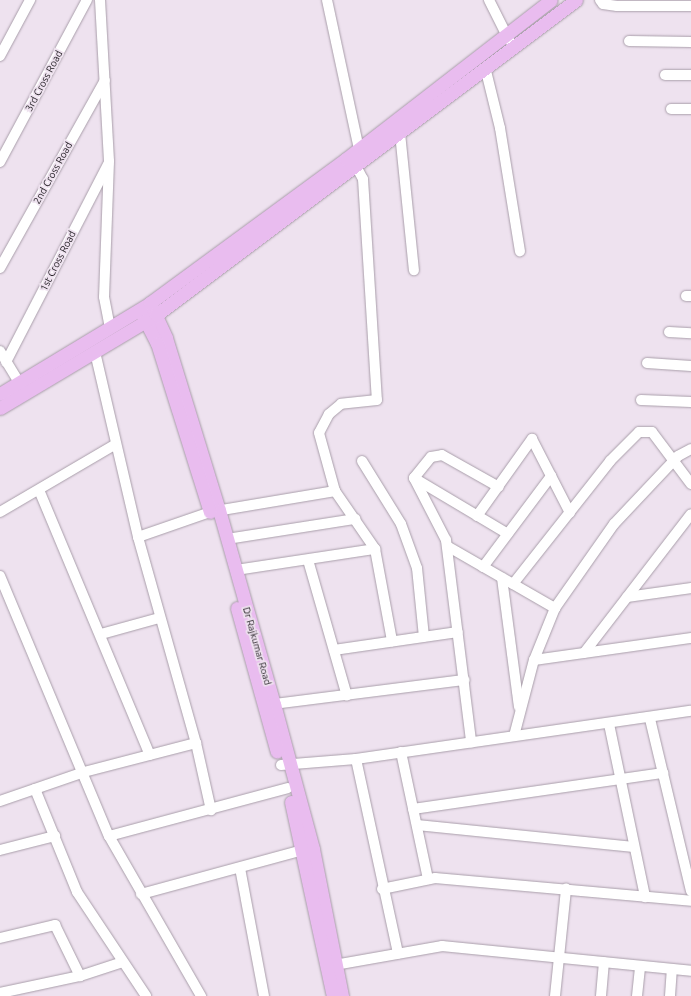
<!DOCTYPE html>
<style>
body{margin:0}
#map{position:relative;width:691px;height:996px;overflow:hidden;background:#eee2ef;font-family:Ubuntu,sans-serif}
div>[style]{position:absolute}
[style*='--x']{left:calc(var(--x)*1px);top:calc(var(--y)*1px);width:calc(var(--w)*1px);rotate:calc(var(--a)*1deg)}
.roads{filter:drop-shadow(0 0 1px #a99eaa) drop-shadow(0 0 1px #a99eaa)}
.minor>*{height:10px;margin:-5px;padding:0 5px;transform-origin:5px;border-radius:5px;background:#fff}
.major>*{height:13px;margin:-6.5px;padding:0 6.5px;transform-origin:6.5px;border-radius:6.5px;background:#e9bcef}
span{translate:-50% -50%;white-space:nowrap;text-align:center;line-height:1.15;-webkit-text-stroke:3.5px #eee2ef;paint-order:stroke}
.street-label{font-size:10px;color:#211d22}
</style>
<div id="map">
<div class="roads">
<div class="minor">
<i style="--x:100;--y:0;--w:161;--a:86.8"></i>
<i style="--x:109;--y:161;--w:136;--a:92.1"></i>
<i style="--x:104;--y:297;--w:31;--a:79"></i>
<i style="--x:327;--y:0;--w:152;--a:77.9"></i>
<i style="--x:489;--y:0;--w:45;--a:63.4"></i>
<i style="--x:600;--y:0;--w:5;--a:53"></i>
<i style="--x:603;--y:4;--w:14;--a:8"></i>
<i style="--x:617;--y:6;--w:74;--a:0"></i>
<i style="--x:629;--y:41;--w:62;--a:0.9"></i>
<i style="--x:0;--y:56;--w:64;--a:-61.8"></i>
<i style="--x:486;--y:71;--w:59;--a:76.2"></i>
<i style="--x:500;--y:128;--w:125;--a:80.8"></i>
<i style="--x:665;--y:75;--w:26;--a:0"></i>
<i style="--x:671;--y:109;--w:20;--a:0"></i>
<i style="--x:400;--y:133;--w:138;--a:84.2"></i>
<i style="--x:0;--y:162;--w:184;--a:-61.8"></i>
<i style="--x:356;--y:166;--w:15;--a:62"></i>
<i style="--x:363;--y:179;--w:221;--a:86.4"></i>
<i style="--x:377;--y:400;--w:36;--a:174"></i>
<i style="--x:341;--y:404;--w:16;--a:140"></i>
<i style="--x:329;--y:414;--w:21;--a:118"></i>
<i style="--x:319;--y:433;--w:60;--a:74.6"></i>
<i style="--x:335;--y:491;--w:70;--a:55.4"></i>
<i style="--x:375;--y:549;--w:94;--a:79.5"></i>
<i style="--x:0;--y:268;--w:215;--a:-60.8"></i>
<i style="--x:686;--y:296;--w:5;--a:0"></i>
<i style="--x:669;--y:332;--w:22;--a:3"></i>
<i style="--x:0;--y:351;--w:44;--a:58.8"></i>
<i style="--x:95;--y:352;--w:190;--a:76.9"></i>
<i style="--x:138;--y:537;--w:214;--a:74.3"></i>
<i style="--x:196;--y:743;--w:69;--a:77.4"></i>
<i style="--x:6;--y:362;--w:223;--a:-62.7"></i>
<i style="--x:647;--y:363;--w:44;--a:3.9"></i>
<i style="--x:641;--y:400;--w:50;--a:2.3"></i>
<i style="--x:362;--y:461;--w:74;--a:58.2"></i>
<i style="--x:401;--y:524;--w:47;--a:70"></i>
<i style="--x:417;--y:568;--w:69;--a:84.2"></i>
<i style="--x:414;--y:478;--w:70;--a:62.7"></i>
<i style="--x:446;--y:540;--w:204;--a:82.9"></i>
<i style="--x:414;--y:478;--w:109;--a:30.8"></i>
<i style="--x:414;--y:478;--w:27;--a:-51"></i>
<i style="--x:431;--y:457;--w:11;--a:-10"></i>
<i style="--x:442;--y:455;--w:65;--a:29.3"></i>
<i style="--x:39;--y:490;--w:287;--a:67.3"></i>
<i style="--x:0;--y:512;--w:134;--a:-30.4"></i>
<i style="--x:477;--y:516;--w:95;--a:-54.5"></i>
<i style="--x:532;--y:439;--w:83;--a:62.8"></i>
<i style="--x:138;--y:537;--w:76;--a:-19.1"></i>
<i style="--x:210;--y:512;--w:127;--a:-9.5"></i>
<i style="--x:227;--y:539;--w:130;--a:-8.9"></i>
<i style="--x:447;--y:546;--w:125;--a:29.9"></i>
<i style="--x:308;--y:560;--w:141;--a:74"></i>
<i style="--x:483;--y:567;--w:114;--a:-53.2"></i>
<i style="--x:236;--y:570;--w:141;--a:-8.6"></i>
<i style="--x:0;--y:576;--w:282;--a:67.3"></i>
<i style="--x:109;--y:836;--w:185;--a:60.1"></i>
<i style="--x:502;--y:578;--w:130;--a:82.5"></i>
<i style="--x:513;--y:584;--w:157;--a:-51.7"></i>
<i style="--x:610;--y:461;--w:41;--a:-45"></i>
<i style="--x:639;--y:432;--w:13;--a:0"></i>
<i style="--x:652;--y:432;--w:65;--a:53.1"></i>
<i style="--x:627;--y:597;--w:65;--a:-8"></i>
<i style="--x:101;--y:634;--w:60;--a:-15.4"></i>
<i style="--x:334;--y:650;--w:125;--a:-8.3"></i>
<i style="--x:584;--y:653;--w:175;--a:-52.4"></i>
<i style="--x:534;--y:660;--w:159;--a:-8"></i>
<i style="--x:274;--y:704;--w:192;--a:-7.2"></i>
<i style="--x:650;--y:719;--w:177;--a:76.6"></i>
<i style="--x:609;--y:724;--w:177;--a:78.2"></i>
<i style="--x:514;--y:736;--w:79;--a:-75.3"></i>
<i style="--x:534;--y:660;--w:56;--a:-68"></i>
<i style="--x:555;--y:608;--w:103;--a:-54.9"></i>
<i style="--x:614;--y:524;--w:93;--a:-46.7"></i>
<i style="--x:678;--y:456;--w:15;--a:-28"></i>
<i style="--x:401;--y:752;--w:130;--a:78"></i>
<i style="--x:356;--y:759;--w:199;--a:77.8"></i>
<i style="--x:281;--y:765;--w:75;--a:-4.6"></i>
<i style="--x:356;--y:759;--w:338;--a:-8.2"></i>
<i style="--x:35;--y:789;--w:111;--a:67.8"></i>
<i style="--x:77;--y:892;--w:125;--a:56.4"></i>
<i style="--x:0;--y:801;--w:89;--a:-19"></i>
<i style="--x:84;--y:772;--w:116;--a:-14.5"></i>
<i style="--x:413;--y:809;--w:253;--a:-8.2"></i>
<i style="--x:417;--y:825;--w:218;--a:5.8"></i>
<i style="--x:109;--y:836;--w:185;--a:-15"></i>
<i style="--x:0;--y:850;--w:57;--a:-14.3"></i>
<i style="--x:240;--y:868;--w:130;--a:79.4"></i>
<i style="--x:382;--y:889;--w:54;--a:-11.7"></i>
<i style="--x:435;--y:878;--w:257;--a:5.1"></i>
<i style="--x:141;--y:894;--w:168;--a:-15.2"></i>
<i style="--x:0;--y:938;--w:57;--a:-13.3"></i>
<i style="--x:55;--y:925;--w:57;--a:63.9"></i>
<i style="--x:329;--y:966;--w:115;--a:-10"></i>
<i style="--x:442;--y:946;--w:250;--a:5.7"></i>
<i style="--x:0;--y:993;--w:82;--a:-12"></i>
<i style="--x:80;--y:976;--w:45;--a:-18"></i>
<i style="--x:555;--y:996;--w:108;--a:-84.1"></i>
<i style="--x:601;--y:996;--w:34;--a:-85"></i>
<i style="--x:637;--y:996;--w:30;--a:-84"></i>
<i style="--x:670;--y:996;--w:27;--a:-86"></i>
</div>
<div class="major">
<i style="--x:150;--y:303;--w:38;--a:65"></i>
<i style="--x:166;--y:338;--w:180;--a:72.9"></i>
<i style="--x:219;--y:510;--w:202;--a:74.2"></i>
<i style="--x:274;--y:704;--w:150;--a:74.9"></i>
<i style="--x:313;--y:849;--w:150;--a:78.8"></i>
<i style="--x:140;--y:310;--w:37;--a:63"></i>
<i style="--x:157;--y:343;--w:177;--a:72.6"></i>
<i style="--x:0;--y:394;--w:175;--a:-31.2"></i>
<i style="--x:150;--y:303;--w:243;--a:-36.3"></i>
<i style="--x:346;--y:159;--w:259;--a:-37.8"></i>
<i style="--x:0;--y:408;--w:182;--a:-30.8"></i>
<i style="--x:156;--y:315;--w:525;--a:-36.87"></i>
<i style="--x:237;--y:608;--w:149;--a:74.5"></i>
<i style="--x:291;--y:802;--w:198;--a:77.8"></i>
</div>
</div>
<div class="street-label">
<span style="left:44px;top:81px;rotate:-62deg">3rd Cross Road</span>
<span style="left:53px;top:173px;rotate:-61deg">2nd Cross Road</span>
<span style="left:58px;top:261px;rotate:-63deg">1st Cross Road</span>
<span style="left:257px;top:646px;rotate:74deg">Dr Rajkumar Road</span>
</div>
</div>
